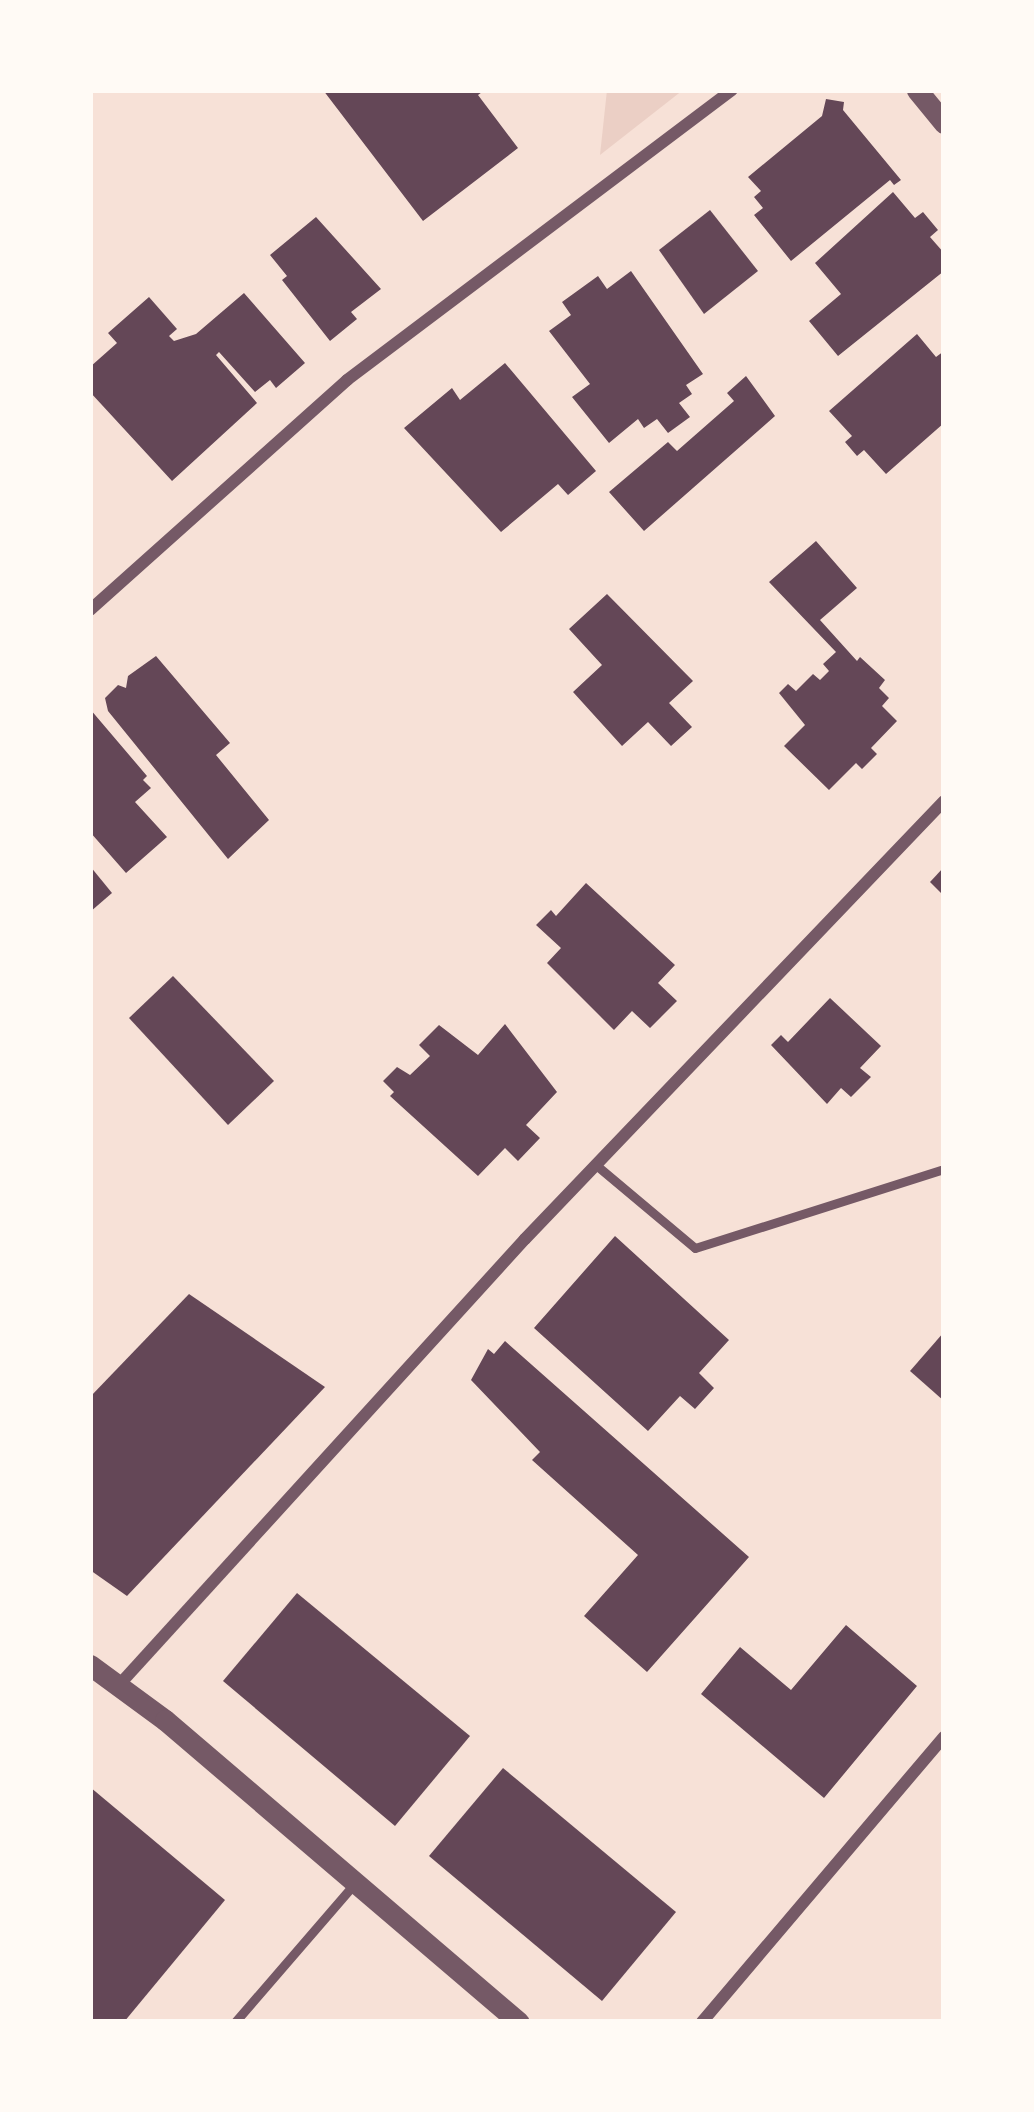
<!DOCTYPE html>
<html>
<head>
<meta charset="utf-8">
<style>
	body { margin:0 }
	#map { position:relative; width:1034px; height:2112px; overflow:hidden; background:#f7e1d7; font-family:"Noto Sans",sans-serif }
	div>[style] { position:absolute }
	.green>* { inset:0; background:#ebcfc5 }
	.building>* { inset:0; background:#644757 }
	.service>* { height:9px; margin:-4.5px; padding:0 4.5px; transform-origin:4.5px; border-radius:4.5px; background:#755966 }
	.minor>* { height:12px; margin:-6px; padding:0 6px; transform-origin:6px; border-radius:6px; background:#755966 }
	.tertiary>* { height:21px; margin:-10.5px; padding:0 10.5px; transform-origin:10.5px; border-radius:10.5px; background:#755966 }
	span { translate:-50% -50%; white-space:nowrap; text-align:center; line-height:1.15; -webkit-text-stroke:12px #fffaf5; paint-order:stroke }
	.frame { position:absolute; inset:0; border:93px solid #fffaf5; pointer-events:none }
</style>
</head>
<body>
<div id="map">
	<div class="green">
		<i style="clip-path:polygon(607px 90px,683px 90px,600px 155px)"></i>
	</div>
	<div class="building">
		<i style="clip-path:polygon(323px 90px,485px 90px,478px 95px,518px 148px,423px 221px)"></i>
		<i style="clip-path:polygon(826px 99px,844px 102px,843px 110px,901px 180px,894px 185px,890px 180px,791px 261px,754px 215px,763px 208px,754px 197px,761px 191px,748px 177px,822px 116px)"></i>
		<i style="clip-path:polygon(893px 192px,915px 218px,923px 212px,938px 230px,930px 237px,944px 253px,944px 271px,838px 356px,809px 321px,841px 294px,815px 263px)"></i>
		<i style="clip-path:polygon(710px 210px,758px 271px,704px 314px,659px 250px)"></i>
		<i style="clip-path:polygon(316px 217px,381px 289px,351px 312px,357px 319px,330px 341px,282px 280px,287px 276px,270px 255px)"></i>
		<i style="clip-path:polygon(631px 271px,703px 374px,686px 385px,692px 394px,679px 403px,690px 417px,668px 433px,657px 419px,644px 428px,638px 419px,609px 443px,572px 397px,590px 384px,549px 331px,571px 315px,562px 302px,598px 276px,607px 289px)"></i>
		<i style="clip-path:polygon(244px 293px,305px 363px,276px 388px,270px 380px,255px 392px,219px 352px,216px 355px,257px 403px,172px 481px,90px 392px,90px 367px,117px 343px,108px 333px,149px 297px,177px 329px,169px 336px,174px 341px,196px 334px)"></i>
		<i style="clip-path:polygon(917px 334px,936px 357px,944px 351px,944px 423px,886px 474px,864px 450px,857px 456px,845px 442px,852px 436px,829px 411px)"></i>
		<i style="clip-path:polygon(505px 363px,596px 471px,568px 495px,558px 484px,501px 532px,404px 428px,452px 388px,460px 400px)"></i>
		<i style="clip-path:polygon(746px 376px,775px 416px,644px 531px,609px 492px,668px 442px,677px 451px,734px 401px,727px 393px)"></i>
		<i style="clip-path:polygon(816px 541px,857px 588px,820px 620px,857px 661px,860px 657px,885px 680px,879px 688px,889px 698px,882px 706px,897px 721px,871px 748px,877px 754px,862px 769px,856px 763px,829px 790px,784px 746px,805px 725px,779px 693px,788px 684px,796px 691px,813px 674px,820px 680px,829px 671px,823px 664px,836px 652px,769px 582px)"></i>
		<i style="clip-path:polygon(607px 594px,693px 681px,669px 703px,692px 727px,671px 746px,648px 722px,622px 746px,573px 692px,602px 665px,569px 629px)"></i>
		<i style="clip-path:polygon(156px 656px,230px 743px,216px 755px,269px 820px,228px 859px,108px 711px,105px 698px,118px 685px,126px 688px,128px 676px)"></i>
		<i style="clip-path:polygon(90px 709px,147px 776px,143px 780px,151px 788px,135px 802px,167px 837px,126px 873px,90px 832px)"></i>
		<i style="clip-path:polygon(90px 866px,112px 893px,90px 912px)"></i>
		<i style="clip-path:polygon(944px 867px,944px 896px,930px 882px)"></i>
		<i style="clip-path:polygon(586px 883px,675px 965px,658px 983px,677px 1001px,650px 1028px,632px 1011px,614px 1030px,547px 963px,561px 948px,536px 925px,551px 910px,556px 916px)"></i>
		<i style="clip-path:polygon(173px 976px,274px 1081px,228px 1125px,129px 1018px)"></i>
		<i style="clip-path:polygon(830px 998px,881px 1046px,860px 1068px,871px 1077px,851px 1097px,841px 1088px,827px 1104px,771px 1045px,781px 1035px,788px 1042px)"></i>
		<i style="clip-path:polygon(505px 1024px,557px 1092px,526px 1125px,540px 1138px,518px 1161px,505px 1148px,478px 1176px,390px 1096px,394px 1092px,383px 1081px,397px 1067px,410px 1075px,430px 1056px,419px 1045px,439px 1025px,478px 1055px)"></i>
		<i style="clip-path:polygon(615px 1236px,729px 1340px,699px 1373px,714px 1388px,695px 1409px,680px 1396px,648px 1431px,534px 1328px)"></i>
		<i style="clip-path:polygon(189px 1294px,325px 1387px,127px 1596px,90px 1570px,90px 1397px)"></i>
		<i style="clip-path:polygon(944px 1332px,944px 1401px,910px 1371px)"></i>
		<i style="clip-path:polygon(505px 1341px,749px 1557px,647px 1672px,584px 1616px,638px 1555px,532px 1460px,540px 1452px,471px 1380px,488px 1349px,494px 1354px)"></i>
		<i style="clip-path:polygon(297px 1593px,470px 1736px,395px 1826px,223px 1681px)"></i>
		<i style="clip-path:polygon(846px 1625px,917px 1686px,824px 1798px,701px 1694px,740px 1647px,791px 1690px)"></i>
		<i style="clip-path:polygon(503px 1768px,676px 1912px,602px 2001px,429px 1856px)"></i>
		<i style="clip-path:polygon(90px 1787px,225px 1900px,124px 2022px,90px 2022px)"></i>
	</div>
	<div class="service">
		<i style="left:596px;top:1165px;width:129px;rotate:40deg"></i>
		<i style="left:695px;top:1248px;width:261px;rotate:-17.6deg"></i>
		<i style="left:235px;top:2022px;width:184px;rotate:-49.2deg"></i>
	</div>
	<div class="minor">
		<i style="left:90px;top:610px;width:345px;rotate:-41.8deg"></i>
		<i style="left:347px;top:380px;width:482px;rotate:-37deg"></i>
		<i style="left:119px;top:1685px;width:603px;rotate:-47.69deg"></i>
		<i style="left:525px;top:1239px;width:606px;rotate:-46.27deg"></i>
		<i style="left:702px;top:2022px;width:374px;rotate:-49.7deg"></i>
	</div>
	<div class="tertiary">
		<i style="left:917px;top:90px;width:43px;rotate:50.7deg"></i>
		<i style="left:90px;top:1665px;width:93px;rotate:36.3deg"></i>
		<i style="left:165px;top:1720px;width:465px;rotate:40.5deg"></i>
	</div>
	<div class="frame"></div>
</div>
</body>
</html>
